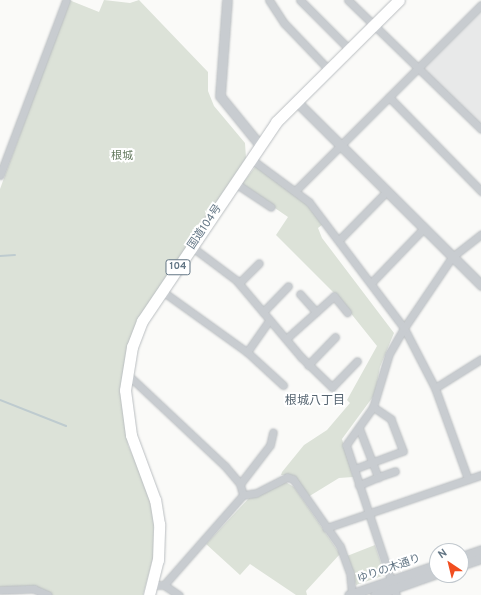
<!DOCTYPE html>
<html>
<head>
<meta charset="utf-8">
<style>
	body { margin:0 }
	#map { position:relative; width:481px; height:595px; overflow:hidden; background:#fafaf8; font-family:Overpass,"Noto Sans JP",sans-serif }
	div>[style] { position:absolute }
	.built>* { inset:0; background:#e8e9e9 }
	.green>* { inset:0; background:#dce2d8 }
	.stream>* { height:2px; margin:-1px; padding:0 1px; transform-origin:1px; border-radius:1px; background:#becbcf }
	.roads { filter:drop-shadow(0 0 1px #babec1) drop-shadow(0 0 1px #babec1) }
	.minor>* { height:7px; margin:-3.5px; padding:0 3.5px; transform-origin:3.5px; border-radius:3.5px; background:#c8ccd0 }
	.tertiary>* { height:9px; margin:-4.5px; padding:0 4.5px; transform-origin:4.5px; border-radius:4.5px; background:#c8ccd0 }
	.trunk>* { height:11px; margin:-5.5px; padding:0 5.5px; transform-origin:5.5px; border-radius:5.5px; background:#fff }
	span { translate:-50% -50%; white-space:nowrap; text-align:center; line-height:1.15; -webkit-text-stroke:4px #fff; paint-order:stroke }
	.shield-label span { padding:1px 3px; background:#fff; border:1px solid; border-radius:3px; -webkit-text-stroke-width:0 }
	.shield-label { font-size:10px; color:#637685; font-weight:700 }
	.park-label { font-size:11px; color:#677c62 }
	.street-label { font-size:11px; color:#637685 }
	.neighbourhood-label { font-size:12px; color:#556470 }
	.north { position:absolute; left:429px; top:543px; width:40px; height:40px; box-sizing:border-box; background:#fff; border:1px solid #c1c8ce; border-radius:50%; rotate:325deg; font-size:11px; font-weight:700; line-height:16px; text-align:center; color:#637685 }
	.north::after { content:''; display:block; margin:auto; width:14px; height:18px; background:#f14e20; clip-path:polygon(50% 0,100% 100%,50% 72%,0 100%) }
</style>
</head>
<body>
<div id="map">
	<div class="built">
		<i style="clip-path:polygon(481px 5px,481px 129px,418px 68px)"></i>
	</div>
	<div class="green">
		<i style="clip-path:polygon(69px 0,99px 12px,104px 0,130px 3px,139px 0,208px 72px,208px 91px,214px 106px,245px 143px,246px 158px,141px 314px,121px 396px,128px 445px,146px 485px,154px 519px,153px 558px,143px 595px,50px 595px,44px 591px,0 588px,0 189px)"></i>
		<i style="clip-path:polygon(256px 166px,306px 204px,323px 224px,318px 228px,322px 238px,394px 333px,380px 367px,375px 394px,342px 439px,353px 477px,339px 478px,308px 497px,288px 475px,281px 475px,282px 472px,304px 445px,327px 430px,350px 403px,347px 400px,377px 346px,337px 296px,276px 235px,288px 217px,241px 185px)"></i>
		<i style="clip-path:polygon(284px 481px,294px 487px,340px 554px,306px 591px,307px 595px,296px 595px,250px 564px,240px 575px,206px 544px,250px 497px)"></i>
		<i style="clip-path:polygon(375px 545px,385px 575px,356px 585px,347px 556px)"></i>
	</div>
	<div class="stream">
		<i style="left:0;top:256px;width:15px;rotate:-4deg"></i>
		<i style="left:0;top:400px;width:71px;rotate:21.5deg"></i>
	</div>
	<div class="roads">
		<div class="minor">
			<i style="left:269px;top:0;width:27px;rotate:57deg"></i>
			<i style="left:284px;top:23px;width:65px;rotate:46.2deg"></i>
			<i style="left:300px;top:0;width:69px;rotate:45deg"></i>
			<i style="left:348px;top:0;width:185px;rotate:44.1deg"></i>
			<i style="left:389px;top:97px;width:132px;rotate:45.6deg"></i>
			<i style="left:251px;top:159px;width:72px;rotate:36.6deg"></i>
			<i style="left:309px;top:202px;width:158px;rotate:53deg"></i>
			<i style="left:404px;top:328px;width:68px;rotate:62.7deg"></i>
			<i style="left:435px;top:388px;width:97px;rotate:70.1deg"></i>
			<i style="left:0;top:175px;width:187px;rotate:-69.3deg"></i>
			<i style="left:235px;top:183px;width:43px;rotate:33.7deg"></i>
			<i style="left:295px;top:191px;width:263px;rotate:-45deg"></i>
			<i style="left:339px;top:240px;width:69px;rotate:-45.6deg"></i>
			<i style="left:192px;top:247px;width:55px;rotate:36.9deg"></i>
			<i style="left:236px;top:280px;width:101px;rotate:49.8deg"></i>
			<i style="left:301px;top:357px;width:43px;rotate:44.1deg"></i>
			<i style="left:332px;top:387px;width:36px;rotate:-46deg"></i>
			<i style="left:239px;top:283px;width:28px;rotate:-45deg"></i>
			<i style="left:371px;top:283px;width:76px;rotate:-46.1deg"></i>
			<i style="left:162px;top:291px;width:105px;rotate:35.7deg"></i>
			<i style="left:247px;top:352px;width:49px;rotate:42.5deg"></i>
			<i style="left:300px;top:294px;width:24px;rotate:48deg"></i>
			<i style="left:263px;top:312px;width:36px;rotate:-46deg"></i>
			<i style="left:287px;top:338px;width:63px;rotate:-41.8deg"></i>
			<i style="left:334px;top:296px;width:21px;rotate:51deg"></i>
			<i style="left:247px;top:352px;width:39px;rotate:-55deg"></i>
			<i style="left:308px;top:365px;width:39px;rotate:-46deg"></i>
			<i style="left:127px;top:374px;width:134px;rotate:43.2deg"></i>
			<i style="left:225px;top:466px;width:23px;rotate:50deg"></i>
			<i style="left:240px;top:484px;width:11px;rotate:75deg"></i>
			<i style="left:243px;top:495px;width:120px;rotate:131.3deg"></i>
			<i style="left:435px;top:388px;width:54px;rotate:-32.2deg"></i>
			<i style="left:359px;top:428px;width:53px;rotate:68.8deg"></i>
			<i style="left:378px;top:477px;width:21px;rotate:157deg"></i>
			<i style="left:354px;top:469px;width:52px;rotate:-20.2deg"></i>
			<i style="left:403px;top:451px;width:34px;rotate:-111deg"></i>
			<i style="left:391px;top:419px;width:22px;rotate:-146deg"></i>
			<i style="left:378px;top:477px;width:18px;rotate:-19deg"></i>
			<i style="left:240px;top:484px;width:49px;rotate:-52.4deg"></i>
			<i style="left:270px;top:445px;width:13px;rotate:-77deg"></i>
			<i style="left:243px;top:495px;width:13px;rotate:-9deg"></i>
			<i style="left:256px;top:493px;width:35px;rotate:-27deg"></i>
			<i style="left:287px;top:477px;width:6px;rotate:18deg"></i>
			<i style="left:293px;top:479px;width:82px;rotate:55deg"></i>
			<i style="left:340px;top:546px;width:29px;rotate:70deg"></i>
			<i style="left:350px;top:573px;width:21px;rotate:85deg"></i>
			<i style="left:326px;top:528px;width:164px;rotate:-18.9deg"></i>
			<i style="left:153px;top:585px;width:11px"></i>
			<i style="left:164px;top:585px;width:18px;rotate:34deg"></i>
			<i style="left:0;top:590px;width:34px;rotate:-2deg"></i>
			<i style="left:34px;top:589px;width:15px;rotate:23deg"></i>
			<i style="left:396px;top:595px;width:158px;rotate:-108.4deg"></i>
			<i style="left:346px;top:445px;width:47px;rotate:-54.6deg"></i>
			<i style="left:373px;top:407px;width:55px;rotate:-73.2deg"></i>
			<i style="left:389px;top:354px;width:30px;rotate:-60deg"></i>
			<i style="left:404px;top:328px;width:86px;rotate:-55.9deg"></i>
			<i style="left:452px;top:257px;width:37px;rotate:-38deg"></i>
		</div>
		<div class="tertiary">
			<i style="left:227px;top:0;width:96px;rotate:94.2deg"></i>
			<i style="left:220px;top:96px;width:62px;rotate:50.9deg"></i>
			<i style="left:297px;top:102px;width:260px;rotate:44.8deg"></i>
			<i style="left:461px;top:557px;width:21px;rotate:-19deg"></i>
			<i style="left:461px;top:565px;width:21px;rotate:-19deg"></i>
			<i style="left:349px;top:595px;width:93px;rotate:-18.8deg"></i>
			<i style="left:375px;top:595px;width:66px;rotate:-19.5deg"></i>
		</div>
		<div class="trunk">
			<i style="left:149px;top:595px;width:36px;rotate:-76deg"></i>
			<i style="left:158px;top:560px;width:36px;rotate:-88deg"></i>
			<i style="left:159px;top:524px;width:24px;rotate:-99deg"></i>
			<i style="left:155px;top:500px;width:69px;rotate:-110.3deg"></i>
			<i style="left:131px;top:435px;width:45px;rotate:-97.6deg"></i>
			<i style="left:125px;top:390px;width:44px;rotate:-80.8deg"></i>
			<i style="left:132px;top:347px;width:28px;rotate:-69deg"></i>
			<i style="left:142px;top:321px;width:240px;rotate:-56deg"></i>
			<i style="left:276px;top:122px;width:173px;rotate:-44.8deg"></i>
		</div>
	</div>
	<div class="shield-label">
		<span style="left:178px;top:267px">104</span>
	</div>
	<div class="park-label">
		<span style="left:122px;top:156px">根城</span>
	</div>
	<div class="street-label">
		<span style="left:205px;top:227px;rotate:-56deg">国道104号</span>
		<span style="left:389px;top:569px;rotate:-19deg">ゆりの木通り</span>
	</div>
	<div class="neighbourhood-label">
		<span style="left:315px;top:402px">根城八丁目</span>
	</div>
	<div class="north">N</div>
</div>
</body>
</html>
